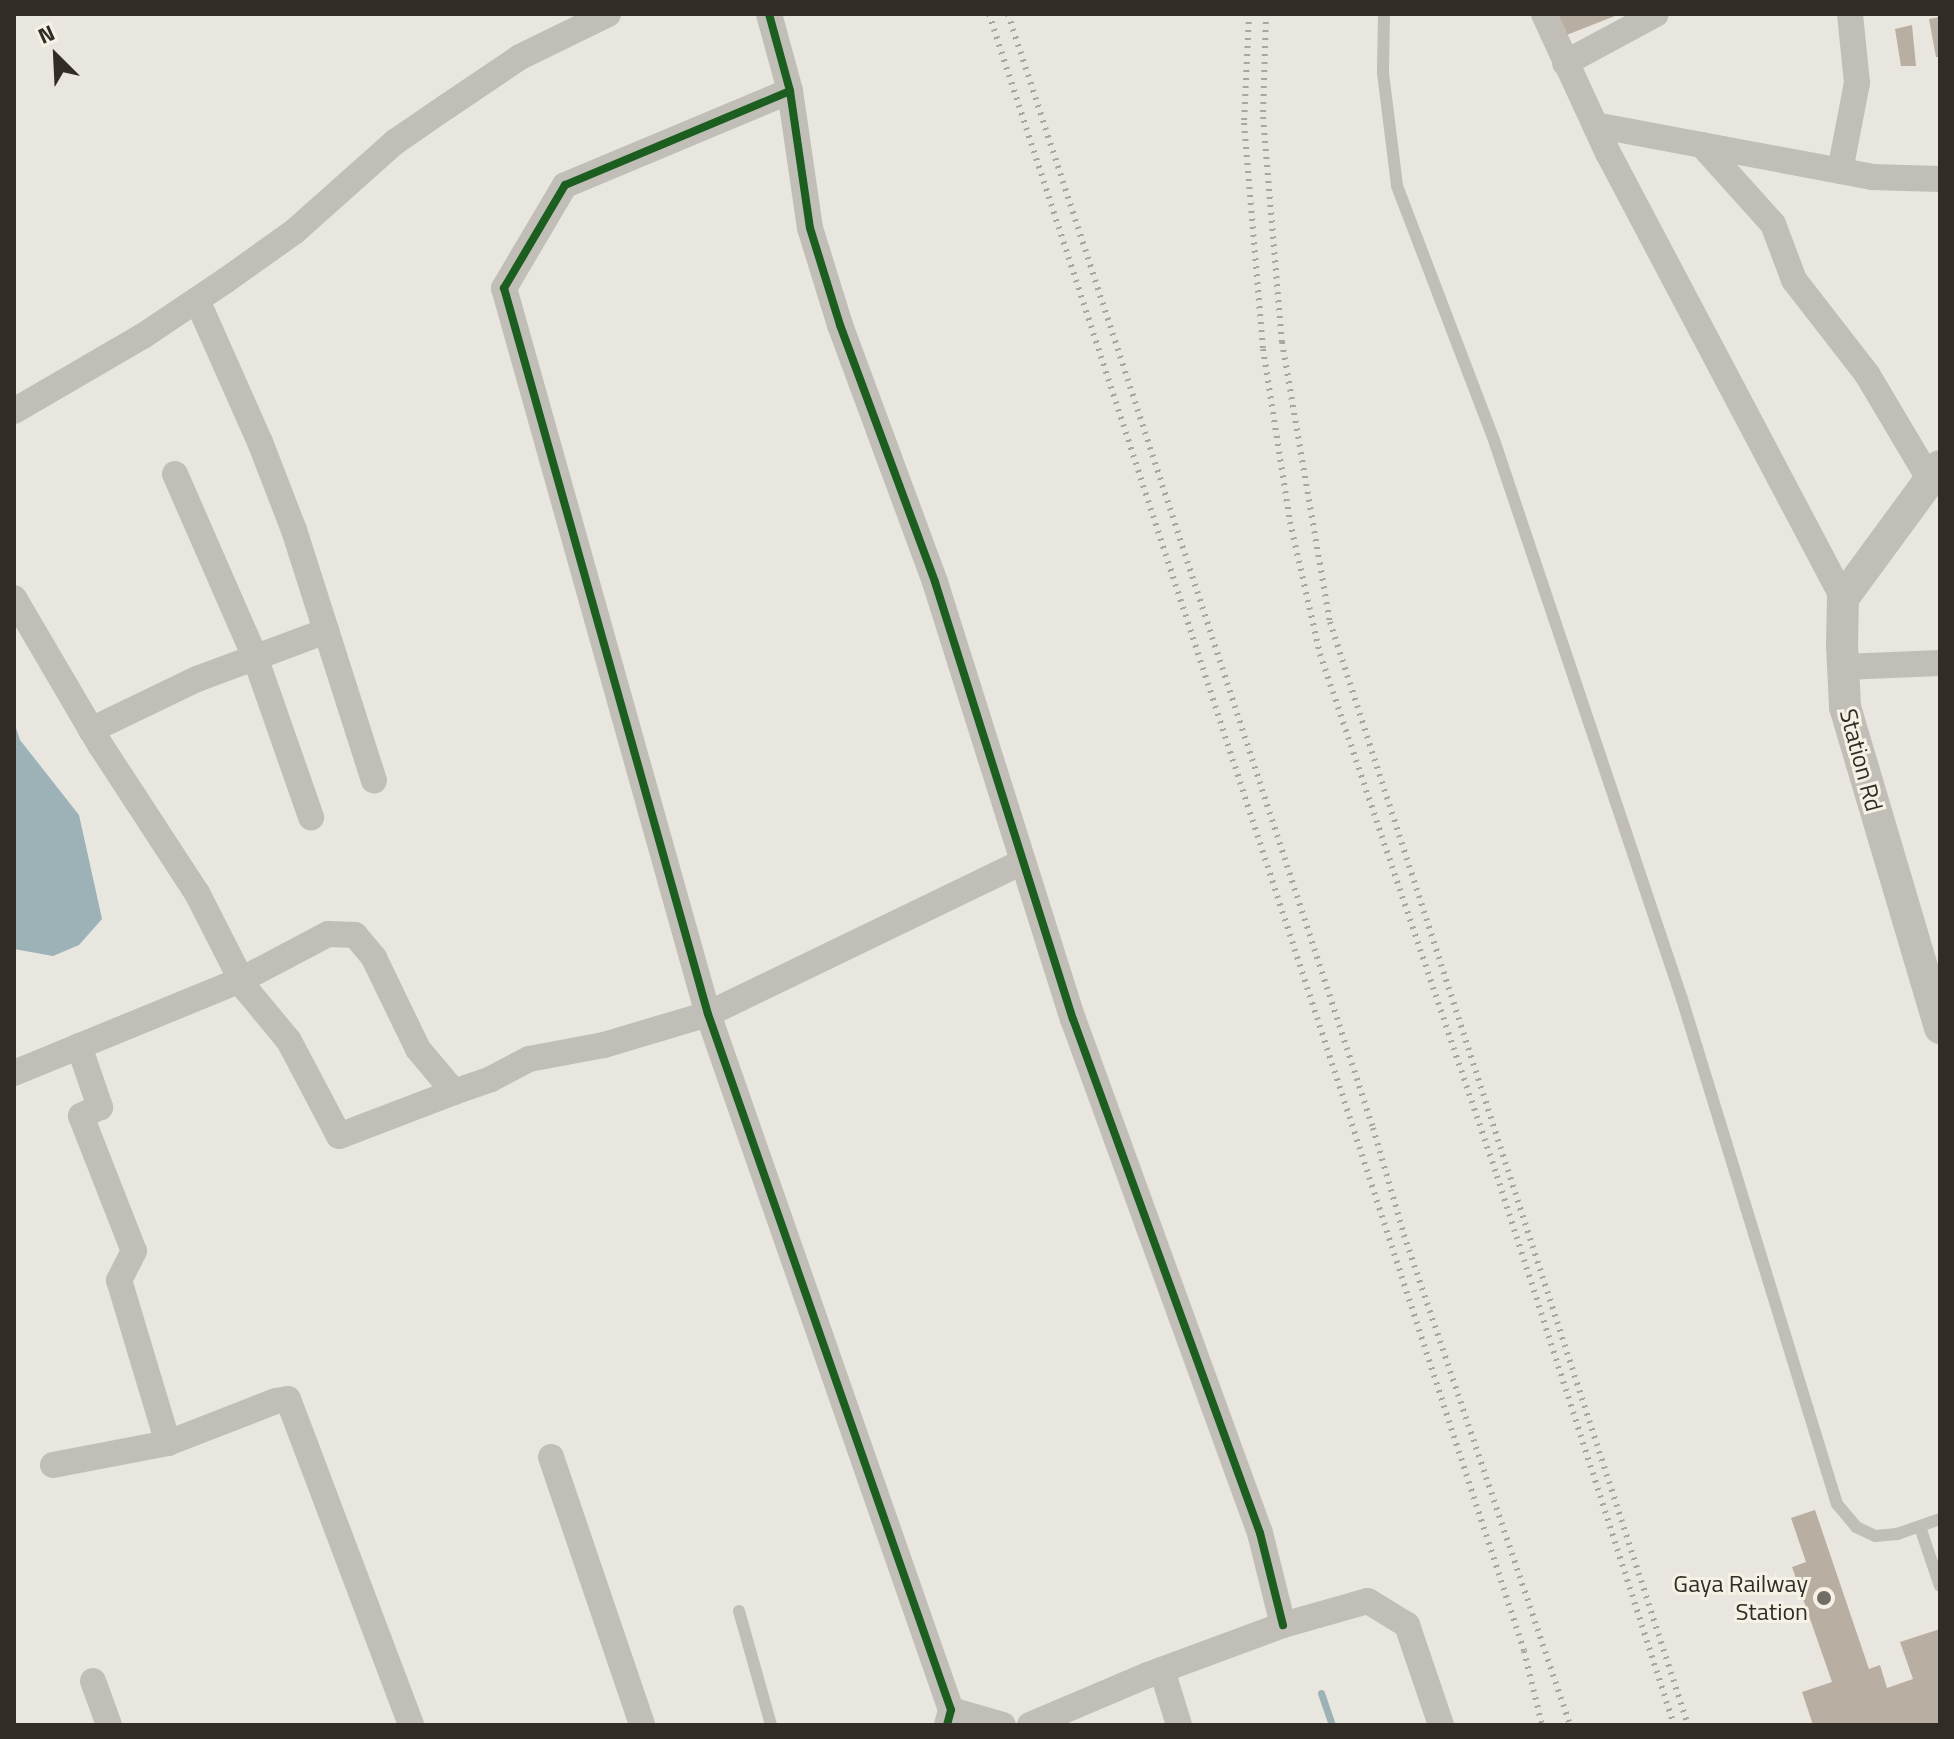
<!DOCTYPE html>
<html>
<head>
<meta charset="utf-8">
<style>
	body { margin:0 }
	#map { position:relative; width:1954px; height:1739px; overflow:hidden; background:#e8e6de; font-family:"Titillium Web",sans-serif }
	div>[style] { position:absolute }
	.water>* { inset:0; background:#9cb2b7 }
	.stream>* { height:7px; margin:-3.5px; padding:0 3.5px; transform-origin:3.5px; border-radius:3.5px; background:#9cb2b7 }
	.building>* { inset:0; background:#b9aea2 }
	.service>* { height:12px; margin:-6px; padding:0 6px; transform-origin:6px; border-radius:6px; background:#c1beb7 }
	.minor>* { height:26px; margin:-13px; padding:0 13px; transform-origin:13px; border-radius:13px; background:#c1beb7 }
	.tertiary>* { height:32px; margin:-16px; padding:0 16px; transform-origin:16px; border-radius:16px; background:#c1beb7 }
	.rail>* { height:6px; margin-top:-3px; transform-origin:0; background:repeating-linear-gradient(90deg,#a9a6a1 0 2px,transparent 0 8px) }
	.cycleway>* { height:8px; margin:-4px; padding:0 4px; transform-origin:4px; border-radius:4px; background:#1b5e20 }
	.dots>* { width:22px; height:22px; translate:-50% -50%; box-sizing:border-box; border:4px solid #f6f1e5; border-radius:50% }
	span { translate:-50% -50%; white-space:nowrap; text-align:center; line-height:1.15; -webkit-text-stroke:6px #f6f1e5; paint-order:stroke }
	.street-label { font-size:24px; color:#312c26 }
	.poi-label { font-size:24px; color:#312c26 }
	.right { translate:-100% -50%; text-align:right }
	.frame { position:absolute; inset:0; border:16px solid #312c26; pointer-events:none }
	.north { position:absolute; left:16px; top:16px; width:80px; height:80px; -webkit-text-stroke:6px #f6f1e5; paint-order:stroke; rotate:336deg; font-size:22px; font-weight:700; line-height:32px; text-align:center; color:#312c26 }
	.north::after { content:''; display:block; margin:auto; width:28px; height:36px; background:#312c26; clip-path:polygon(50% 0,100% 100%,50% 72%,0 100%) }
</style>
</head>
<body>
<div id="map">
	<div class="water">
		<i style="clip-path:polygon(14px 722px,20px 740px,79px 815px,102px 919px,79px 945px,53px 956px,14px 949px)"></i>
	</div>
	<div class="stream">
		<i style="left:1321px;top:1693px;width:34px;rotate:71deg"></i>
	</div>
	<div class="building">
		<i style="clip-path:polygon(1555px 14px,1620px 14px,1564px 36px)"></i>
		<i style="clip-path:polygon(1940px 17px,1940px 57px,1936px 57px,1929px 19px)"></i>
		<i style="clip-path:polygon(1912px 25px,1916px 66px,1901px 66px,1895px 29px)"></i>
		<i style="clip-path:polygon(1815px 1510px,1869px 1669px,1880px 1665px,1887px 1688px,1913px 1679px,1900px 1642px,1940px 1629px,1940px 1725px,1813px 1725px,1802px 1692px,1832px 1682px,1792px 1567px,1806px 1562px,1791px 1518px)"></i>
	</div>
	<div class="service">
		<i style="left:1384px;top:14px;width:59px;rotate:91deg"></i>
		<i style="left:1383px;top:73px;width:114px;rotate:82.9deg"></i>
		<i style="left:1397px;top:186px;width:275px;rotate:69.1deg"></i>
		<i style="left:1495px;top:443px;width:587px;rotate:71.41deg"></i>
		<i style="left:1682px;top:999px;width:528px;rotate:72.94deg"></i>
		<i style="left:1837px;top:1504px;width:30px;rotate:50deg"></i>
		<i style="left:1856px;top:1527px;width:21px;rotate:25deg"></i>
		<i style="left:1875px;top:1536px;width:22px;rotate:-5deg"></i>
		<i style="left:1897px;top:1534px;width:46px;rotate:-19.2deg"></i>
		<i style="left:1920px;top:1527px;width:62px;rotate:71.3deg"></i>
		<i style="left:739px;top:1611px;width:118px;rotate:74.3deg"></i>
	</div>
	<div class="minor">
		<i style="left:769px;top:14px;width:80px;rotate:74.7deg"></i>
		<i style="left:790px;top:91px;width:138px;rotate:81.7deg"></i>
		<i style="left:810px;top:228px;width:102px;rotate:72.8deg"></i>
		<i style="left:840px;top:325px;width:274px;rotate:69.7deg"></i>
		<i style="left:935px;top:582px;width:458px;rotate:72.5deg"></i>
		<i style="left:1073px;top:1019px;width:547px;rotate:70.01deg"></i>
		<i style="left:1260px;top:1533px;width:95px;rotate:76deg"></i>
		<i style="left:1544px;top:14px;width:153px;rotate:65.3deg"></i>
		<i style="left:1608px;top:153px;width:503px;rotate:62.16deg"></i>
		<i style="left:1565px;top:63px;width:103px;rotate:-28.3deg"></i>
		<i style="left:790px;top:91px;width:244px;rotate:157.3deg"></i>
		<i style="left:565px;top:185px;width:120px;rotate:120.6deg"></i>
		<i style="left:504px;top:288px;width:754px;rotate:74.31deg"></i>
		<i style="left:708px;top:1014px;width:737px;rotate:70.75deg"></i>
		<i style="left:951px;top:1710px;width:16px;rotate:105deg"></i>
		<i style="left:1595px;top:125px;width:282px;rotate:10.6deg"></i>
		<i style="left:1872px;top:177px;width:68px;rotate:1.7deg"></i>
		<i style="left:1702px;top:145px;width:106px;rotate:48.1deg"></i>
		<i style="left:1773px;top:224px;width:60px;rotate:69.4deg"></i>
		<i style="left:1794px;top:280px;width:119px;rotate:52.2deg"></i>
		<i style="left:1867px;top:374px;width:123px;rotate:59.3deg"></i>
		<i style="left:1840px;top:171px;width:90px;rotate:-79.1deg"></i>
		<i style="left:1857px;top:83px;width:69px;rotate:-95.8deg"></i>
		<i style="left:197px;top:300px;width:155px;rotate:66.1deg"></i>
		<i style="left:260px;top:442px;width:94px;rotate:68.9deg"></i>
		<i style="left:294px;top:530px;width:263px;rotate:72.3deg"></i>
		<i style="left:14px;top:411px;width:149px;rotate:-30.2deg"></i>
		<i style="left:143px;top:336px;width:99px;rotate:-33.9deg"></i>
		<i style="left:225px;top:281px;width:86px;rotate:-35.5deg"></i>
		<i style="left:295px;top:231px;width:134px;rotate:-41.7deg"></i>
		<i style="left:395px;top:142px;width:62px;rotate:-34.5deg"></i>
		<i style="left:446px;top:107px;width:89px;rotate:-34deg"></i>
		<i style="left:520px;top:57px;width:98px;rotate:-26deg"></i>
		<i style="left:175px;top:474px;width:200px;rotate:66.4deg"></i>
		<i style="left:255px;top:657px;width:170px;rotate:70.7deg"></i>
		<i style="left:14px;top:598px;width:172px;rotate:59.6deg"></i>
		<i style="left:101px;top:746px;width:176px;rotate:56.9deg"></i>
		<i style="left:197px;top:893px;width:108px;rotate:63deg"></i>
		<i style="left:246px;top:989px;width:67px;rotate:50.4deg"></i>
		<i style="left:289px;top:1041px;width:107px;rotate:62.2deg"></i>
		<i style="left:339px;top:1136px;width:123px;rotate:-20.9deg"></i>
		<i style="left:1843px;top:667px;width:97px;rotate:-2.4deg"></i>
		<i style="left:91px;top:730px;width:118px;rotate:-25.7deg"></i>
		<i style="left:197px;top:679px;width:138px;rotate:-20.4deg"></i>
		<i style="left:79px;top:1046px;width:65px;rotate:71deg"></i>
		<i style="left:100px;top:1107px;width:21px;rotate:155deg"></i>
		<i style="left:81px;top:1116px;width:145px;rotate:68.6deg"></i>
		<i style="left:134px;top:1251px;width:33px;rotate:117deg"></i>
		<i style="left:119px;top:1280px;width:170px;rotate:73.3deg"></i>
		<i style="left:14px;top:1073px;width:245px;rotate:-22.3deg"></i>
		<i style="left:241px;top:980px;width:98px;rotate:-27.9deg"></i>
		<i style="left:328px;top:934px;width:27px;rotate:2deg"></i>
		<i style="left:355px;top:935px;width:30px;rotate:50deg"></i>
		<i style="left:374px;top:958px;width:101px;rotate:64.2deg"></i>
		<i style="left:418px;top:1049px;width:56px;rotate:50.1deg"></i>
		<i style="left:454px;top:1092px;width:39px;rotate:-19deg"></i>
		<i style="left:491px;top:1079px;width:43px;rotate:-27.8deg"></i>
		<i style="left:529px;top:1059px;width:76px;rotate:-10.6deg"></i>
		<i style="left:604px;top:1045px;width:109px;rotate:-16.6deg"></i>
		<i style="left:708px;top:1014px;width:350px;rotate:-25.8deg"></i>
		<i style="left:551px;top:1457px;width:283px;rotate:71.2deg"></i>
		<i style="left:53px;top:1465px;width:117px;rotate:-10.8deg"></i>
		<i style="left:168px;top:1443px;width:116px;rotate:-21.3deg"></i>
		<i style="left:276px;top:1401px;width:12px;rotate:-9deg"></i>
		<i style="left:288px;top:1399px;width:348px;rotate:69.3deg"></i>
		<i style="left:1162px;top:1670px;width:58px;rotate:72.8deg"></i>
		<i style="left:93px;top:1681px;width:47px;rotate:70deg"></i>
		<i style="left:951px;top:1710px;width:54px;rotate:16.1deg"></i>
		<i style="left:1030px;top:1725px;width:128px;rotate:-23deg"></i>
		<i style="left:1148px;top:1675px;width:144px;rotate:-20.3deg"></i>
		<i style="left:1283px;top:1625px;width:88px;rotate:-15.8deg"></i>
		<i style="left:1368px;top:1601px;width:46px;rotate:31.6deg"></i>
		<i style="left:1407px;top:1625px;width:106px;rotate:71.2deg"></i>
	</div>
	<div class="tertiary">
		<i style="left:1940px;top:466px;width:164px;rotate:126.3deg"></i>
		<i style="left:1843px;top:598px;width:47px;rotate:91.2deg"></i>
		<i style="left:1842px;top:645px;width:62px;rotate:87.2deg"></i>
		<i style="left:1845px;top:707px;width:335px;rotate:73.5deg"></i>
	</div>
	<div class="rail">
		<i style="left:989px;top:14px;width:1722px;rotate:71.9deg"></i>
		<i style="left:1524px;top:1651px;width:76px;rotate:76.3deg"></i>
		<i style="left:1008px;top:14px;width:1172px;rotate:71.86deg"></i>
		<i style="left:1373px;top:1128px;width:111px;rotate:73.8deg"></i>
		<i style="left:1404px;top:1235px;width:517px;rotate:71.28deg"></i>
		<i style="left:1249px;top:14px;width:109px;rotate:92.6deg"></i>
		<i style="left:1244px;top:123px;width:227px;rotate:85.2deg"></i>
		<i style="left:1263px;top:349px;width:175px;rotate:81.1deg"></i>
		<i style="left:1290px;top:522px;width:135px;rotate:77.2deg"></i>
		<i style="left:1320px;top:654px;width:551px;rotate:71.27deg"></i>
		<i style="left:1497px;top:1176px;width:577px;rotate:72.13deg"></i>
		<i style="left:1266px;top:14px;width:103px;rotate:91.7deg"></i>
		<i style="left:1263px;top:117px;width:226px;rotate:85.2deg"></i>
		<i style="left:1282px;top:342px;width:284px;rotate:80.3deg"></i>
		<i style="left:1330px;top:622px;width:1160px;rotate:72.02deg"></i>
	</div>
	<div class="cycleway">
		<i style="left:769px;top:14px;width:80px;rotate:74.7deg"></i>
		<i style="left:790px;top:91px;width:138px;rotate:81.7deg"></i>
		<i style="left:810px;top:228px;width:102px;rotate:72.8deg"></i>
		<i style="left:840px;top:325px;width:274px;rotate:69.7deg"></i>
		<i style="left:935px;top:582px;width:458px;rotate:72.5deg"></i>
		<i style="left:1073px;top:1019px;width:547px;rotate:70.01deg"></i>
		<i style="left:1260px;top:1533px;width:95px;rotate:76deg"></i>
		<i style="left:790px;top:91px;width:244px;rotate:157.3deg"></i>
		<i style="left:565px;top:185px;width:120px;rotate:120.6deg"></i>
		<i style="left:504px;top:288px;width:754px;rotate:74.31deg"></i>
		<i style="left:708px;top:1014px;width:737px;rotate:70.75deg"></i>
		<i style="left:951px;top:1710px;width:16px;rotate:105deg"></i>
	</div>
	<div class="dots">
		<i style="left:1824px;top:1598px;background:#716d66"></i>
	</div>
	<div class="street-label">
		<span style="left:1861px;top:760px;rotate:75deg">Station Rd</span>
	</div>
	<div class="poi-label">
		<span class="right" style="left:1808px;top:1598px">Gaya Railway<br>Station</span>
	</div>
	<div class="frame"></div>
	<div class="north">N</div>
</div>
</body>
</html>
